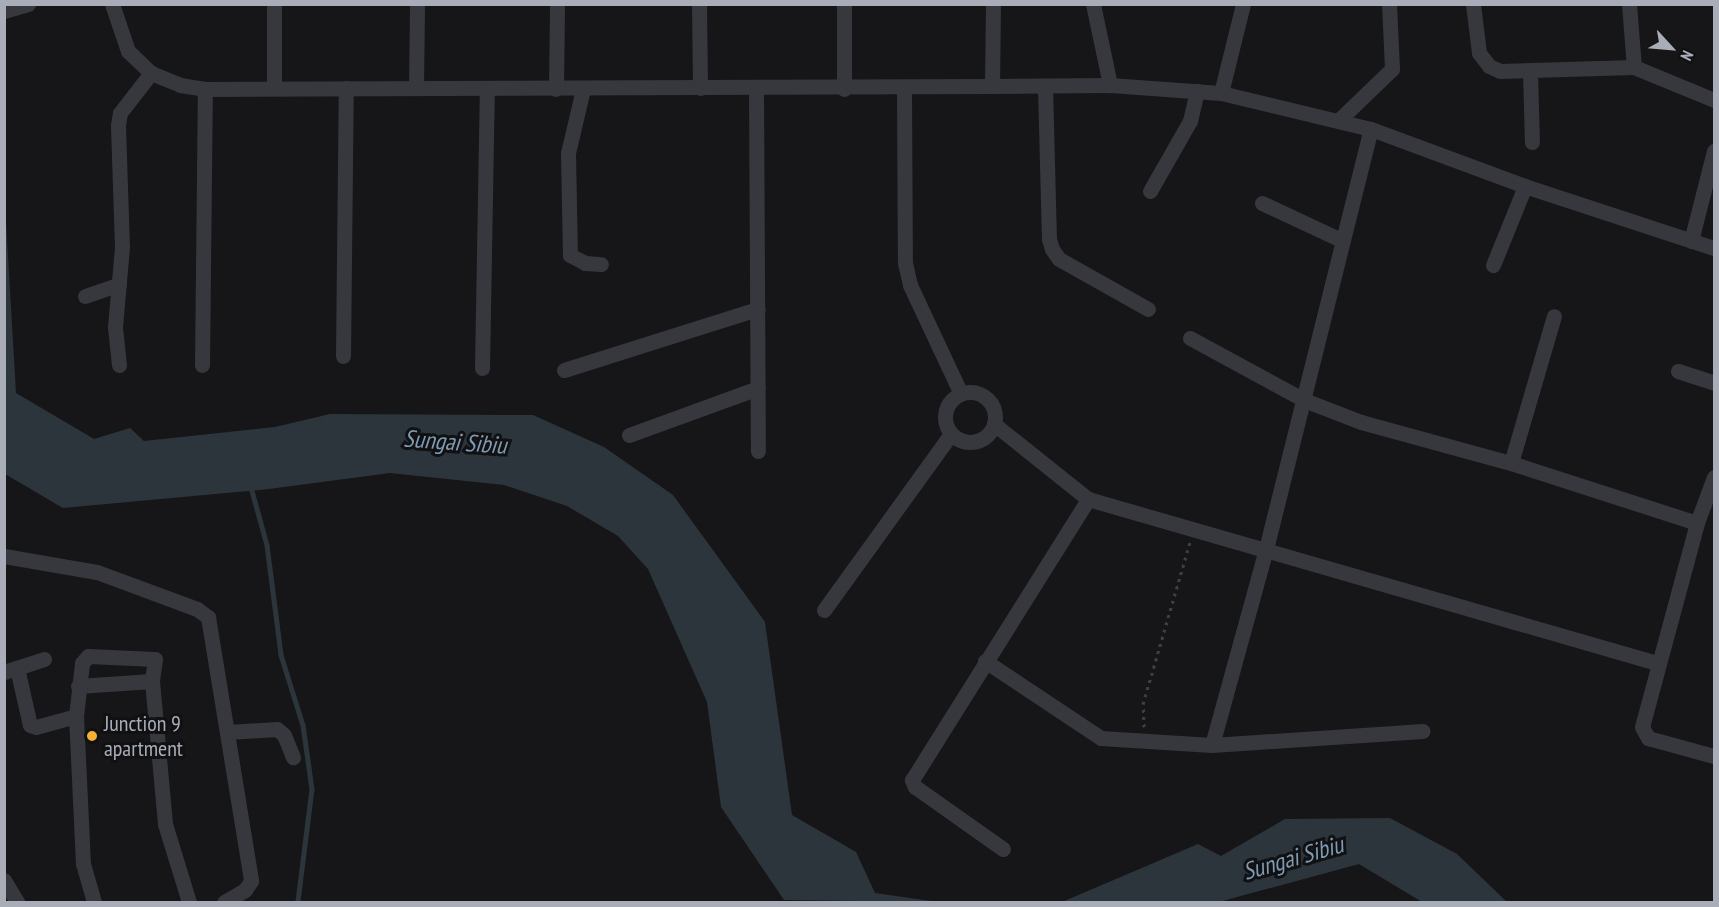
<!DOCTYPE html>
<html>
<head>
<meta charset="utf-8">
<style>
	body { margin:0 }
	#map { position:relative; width:1719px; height:907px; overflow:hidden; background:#161618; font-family:"PT Sans Narrow",sans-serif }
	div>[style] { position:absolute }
	.water>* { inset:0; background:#2c353c }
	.stream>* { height:4.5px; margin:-2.25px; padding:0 2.25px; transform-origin:2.25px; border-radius:2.25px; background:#2c353c }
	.path>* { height:3px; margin-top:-1.5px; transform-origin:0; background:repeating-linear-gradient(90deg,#3d3f44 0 3px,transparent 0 7.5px) }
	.minor>* { height:15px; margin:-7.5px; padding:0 7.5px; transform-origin:7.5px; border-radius:7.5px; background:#37383d }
	.minor>.ring { margin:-7.5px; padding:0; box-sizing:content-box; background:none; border:15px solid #37383d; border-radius:50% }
	.dots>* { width:16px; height:16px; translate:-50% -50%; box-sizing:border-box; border:3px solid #111113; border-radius:50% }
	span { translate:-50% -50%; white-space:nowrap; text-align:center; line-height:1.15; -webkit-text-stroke:6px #111113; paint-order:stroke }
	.poi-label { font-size:22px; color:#a8adb8 }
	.left { translate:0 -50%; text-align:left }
	.water-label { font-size:24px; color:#7f9bb3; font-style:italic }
	.frame { position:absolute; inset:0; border:6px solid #a8adb8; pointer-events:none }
	.north { position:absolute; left:1641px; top:18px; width:60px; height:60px; -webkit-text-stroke:4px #111113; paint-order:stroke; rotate:116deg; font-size:16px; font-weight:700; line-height:24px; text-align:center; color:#a8adb8 }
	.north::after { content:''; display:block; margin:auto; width:21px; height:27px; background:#a8adb8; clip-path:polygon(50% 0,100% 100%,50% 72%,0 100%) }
</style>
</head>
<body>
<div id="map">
	<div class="water">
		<i style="clip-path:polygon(5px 205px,16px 393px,94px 439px,130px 428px,144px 441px,275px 427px,330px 414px,533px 415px,604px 447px,673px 495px,765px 622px,792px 815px,856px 852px,875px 893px,938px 902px,784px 900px,721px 807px,707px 702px,648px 569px,618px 536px,567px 506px,504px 485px,390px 473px,269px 489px,63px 508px,5px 474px)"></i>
		<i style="clip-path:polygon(1390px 818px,1457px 854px,1507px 902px,1422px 902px,1359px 864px,1219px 902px,1062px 902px,1198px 844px,1221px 856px,1285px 819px)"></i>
	</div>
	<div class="stream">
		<i style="left:251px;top:487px;width:60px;rotate:74.6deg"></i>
		<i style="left:267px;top:545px;width:111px;rotate:82.7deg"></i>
		<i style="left:281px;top:655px;width:73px;rotate:72.6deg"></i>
		<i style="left:303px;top:725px;width:65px;rotate:82deg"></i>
		<i style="left:312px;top:789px;width:114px;rotate:97.1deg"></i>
	</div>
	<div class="path">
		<i style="left:1144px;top:727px;width:23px;rotate:-92deg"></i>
		<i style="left:1143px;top:704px;width:169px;rotate:-73.8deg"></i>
	</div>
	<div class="minor">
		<i style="left:112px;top:4px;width:50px;rotate:71.2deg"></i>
		<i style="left:128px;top:51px;width:32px;rotate:44deg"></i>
		<i style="left:151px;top:73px;width:31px;rotate:22deg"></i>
		<i style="left:180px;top:85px;width:25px;rotate:9deg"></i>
		<i style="left:205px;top:89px;width:787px;rotate:-0.22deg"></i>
		<i style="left:274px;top:4px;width:83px;rotate:90deg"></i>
		<i style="left:699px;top:4px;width:84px;rotate:89.3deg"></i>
		<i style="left:844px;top:4px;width:85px;rotate:90deg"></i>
		<i style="left:993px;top:4px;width:82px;rotate:90.7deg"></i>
		<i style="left:992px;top:86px;width:118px;rotate:-0.5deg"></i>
		<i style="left:1110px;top:85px;width:111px;rotate:4.1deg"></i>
		<i style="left:1221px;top:93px;width:154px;rotate:13.5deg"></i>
		<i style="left:1371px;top:129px;width:164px;rotate:20.3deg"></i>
		<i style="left:1525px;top:186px;width:199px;rotate:18.2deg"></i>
		<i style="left:1093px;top:4px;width:83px;rotate:78.1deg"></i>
		<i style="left:1473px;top:4px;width:49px;rotate:83deg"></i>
		<i style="left:1479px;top:53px;width:16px;rotate:52deg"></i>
		<i style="left:1489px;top:66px;width:12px;rotate:24deg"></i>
		<i style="left:1500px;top:71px;width:134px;rotate:-1.7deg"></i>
		<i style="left:1634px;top:67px;width:87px;rotate:22.4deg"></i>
		<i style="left:1629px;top:4px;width:63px;rotate:85.5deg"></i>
		<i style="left:4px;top:11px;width:25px;rotate:-16deg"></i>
		<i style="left:1530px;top:72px;width:70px;rotate:88.4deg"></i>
		<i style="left:1045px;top:87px;width:152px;rotate:88.5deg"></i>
		<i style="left:1049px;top:239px;width:10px;rotate:73deg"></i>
		<i style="left:1052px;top:249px;width:12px;rotate:55deg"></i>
		<i style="left:1059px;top:259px;width:102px;rotate:29.3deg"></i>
		<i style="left:416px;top:88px;width:84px;rotate:-89.3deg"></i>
		<i style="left:756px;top:88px;width:363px;rotate:89.7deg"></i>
		<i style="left:904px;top:88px;width:175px;rotate:89.7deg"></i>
		<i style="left:905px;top:263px;width:23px;rotate:77deg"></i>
		<i style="left:910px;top:285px;width:120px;rotate:64.9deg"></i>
		<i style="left:556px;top:89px;width:85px;rotate:-89.3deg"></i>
		<i style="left:583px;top:89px;width:66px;rotate:103.2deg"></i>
		<i style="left:568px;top:153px;width:102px;rotate:88.9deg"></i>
		<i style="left:570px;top:255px;width:17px;rotate:28deg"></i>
		<i style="left:585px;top:263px;width:16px;rotate:4deg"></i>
		<i style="left:1221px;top:93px;width:92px;rotate:-76.1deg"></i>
		<i style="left:1339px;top:120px;width:74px;rotate:-43.9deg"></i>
		<i style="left:1392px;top:69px;width:65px;rotate:-92.6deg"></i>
		<i style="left:1150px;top:191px;width:81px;rotate:-60.3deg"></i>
		<i style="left:1190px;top:121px;width:31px;rotate:-77deg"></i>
		<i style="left:1262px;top:203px;width:89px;rotate:25.1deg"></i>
		<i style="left:1691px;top:241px;width:93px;rotate:-75.7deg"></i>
		<i style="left:1493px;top:265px;width:85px;rotate:-67.9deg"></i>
		<i style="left:85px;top:296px;width:36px;rotate:-19deg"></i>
		<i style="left:1190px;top:338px;width:130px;rotate:28.5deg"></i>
		<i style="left:1304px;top:400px;width:61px;rotate:21.1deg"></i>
		<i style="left:1361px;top:422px;width:156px;rotate:15.3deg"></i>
		<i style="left:1511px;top:463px;width:195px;rotate:17.9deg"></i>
		<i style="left:343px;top:356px;width:268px;rotate:-89.4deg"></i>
		<i style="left:119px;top:365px;width:38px;rotate:-96deg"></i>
		<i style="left:115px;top:327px;width:80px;rotate:-85deg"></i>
		<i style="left:122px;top:247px;width:122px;rotate:-91.9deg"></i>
		<i style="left:118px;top:125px;width:12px;rotate:-81deg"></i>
		<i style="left:120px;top:113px;width:51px;rotate:-52.2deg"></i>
		<i style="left:202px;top:365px;width:276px;rotate:-89.4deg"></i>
		<i style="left:482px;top:368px;width:279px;rotate:-89deg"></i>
		<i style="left:564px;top:370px;width:203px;rotate:-17.5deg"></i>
		<i style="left:1678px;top:371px;width:38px;rotate:18deg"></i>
		<i class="ring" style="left:945px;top:392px;width:35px;height:35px"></i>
		<i style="left:994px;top:424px;width:120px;rotate:38.6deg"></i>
		<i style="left:1088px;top:499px;width:592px;rotate:16.08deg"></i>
		<i style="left:629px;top:435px;width:137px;rotate:-20deg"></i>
		<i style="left:1511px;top:463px;width:153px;rotate:-73.7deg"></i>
		<i style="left:1714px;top:477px;width:49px;rotate:110.3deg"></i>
		<i style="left:1697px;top:523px;width:211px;rotate:105.1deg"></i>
		<i style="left:1642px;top:727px;width:13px;rotate:61deg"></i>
		<i style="left:1648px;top:738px;width:68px;rotate:15.3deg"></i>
		<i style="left:4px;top:556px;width:94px;rotate:9.8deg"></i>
		<i style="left:97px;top:572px;width:107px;rotate:20.3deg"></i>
		<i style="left:197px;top:609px;width:14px;rotate:36deg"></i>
		<i style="left:208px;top:617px;width:267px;rotate:80.7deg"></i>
		<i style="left:251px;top:881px;width:11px;rotate:124deg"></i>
		<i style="left:245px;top:890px;width:24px;rotate:150deg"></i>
		<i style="left:824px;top:610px;width:217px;rotate:-54.2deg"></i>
		<i style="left:985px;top:661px;width:139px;rotate:33.6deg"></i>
		<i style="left:1101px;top:738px;width:111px;rotate:3.6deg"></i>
		<i style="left:1212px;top:745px;width:211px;rotate:-3.8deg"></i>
		<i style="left:17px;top:668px;width:58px;rotate:77.2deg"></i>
		<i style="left:30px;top:725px;width:6px;rotate:18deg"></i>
		<i style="left:36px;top:727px;width:41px;rotate:-15.4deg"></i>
		<i style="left:4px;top:672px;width:42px;rotate:-18deg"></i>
		<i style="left:78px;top:686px;width:74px;rotate:-3.9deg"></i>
		<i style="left:227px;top:732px;width:50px;rotate:-3.4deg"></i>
		<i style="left:277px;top:729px;width:9px;rotate:41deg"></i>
		<i style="left:284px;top:735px;width:24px;rotate:68deg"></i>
		<i style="left:1212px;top:745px;width:203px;rotate:-74.6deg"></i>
		<i style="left:1266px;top:549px;width:433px;rotate:-76deg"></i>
		<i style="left:1003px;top:849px;width:108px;rotate:-144.8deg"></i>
		<i style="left:915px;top:787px;width:8px;rotate:-113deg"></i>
		<i style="left:912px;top:780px;width:332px;rotate:-57.9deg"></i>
		<i style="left:4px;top:880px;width:26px;rotate:59deg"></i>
		<i style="left:94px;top:902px;width:40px;rotate:-106deg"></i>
		<i style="left:83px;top:864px;width:148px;rotate:-92.7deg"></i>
		<i style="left:76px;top:716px;width:53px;rotate:-83.5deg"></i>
		<i style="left:82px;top:663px;width:9px;rotate:-49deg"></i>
		<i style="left:88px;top:656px;width:67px;rotate:2.6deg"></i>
		<i style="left:155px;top:659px;width:22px;rotate:98deg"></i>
		<i style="left:152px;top:681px;width:144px;rotate:84.8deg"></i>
		<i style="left:165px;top:824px;width:82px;rotate:72.9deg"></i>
	</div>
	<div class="dots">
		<i style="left:92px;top:736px;background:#f2b134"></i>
	</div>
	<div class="poi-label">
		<span class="left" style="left:104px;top:736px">Junction 9<br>apartment</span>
	</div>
	<div class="water-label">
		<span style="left:455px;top:442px;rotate:4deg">Sungai Sibiu</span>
		<span style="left:1293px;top:858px;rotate:-16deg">Sungai Sibiu</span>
	</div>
	<div class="frame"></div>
	<div class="north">N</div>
</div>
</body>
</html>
